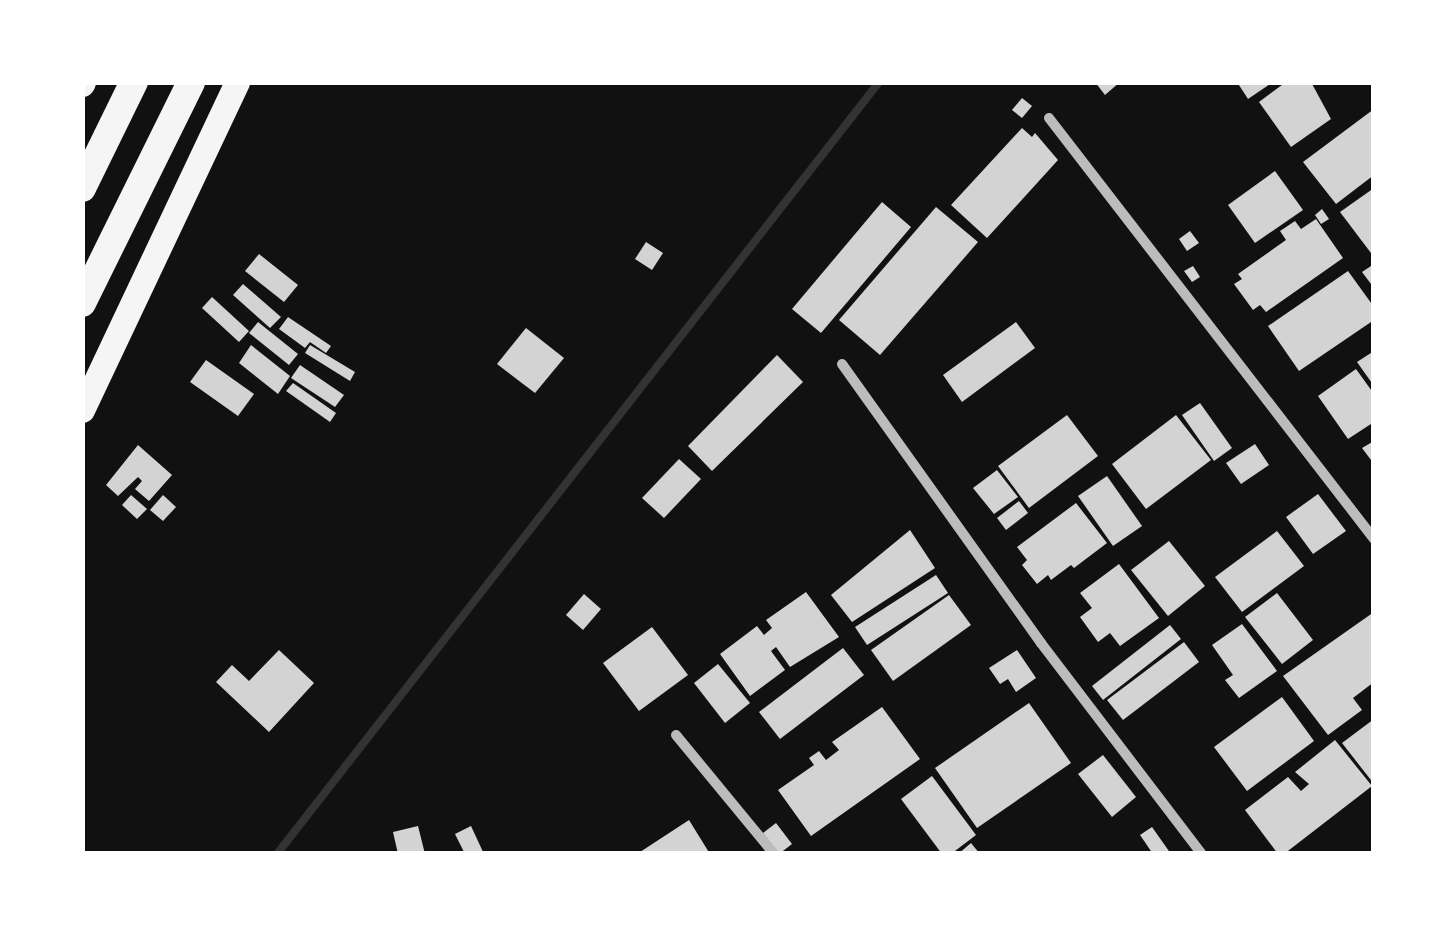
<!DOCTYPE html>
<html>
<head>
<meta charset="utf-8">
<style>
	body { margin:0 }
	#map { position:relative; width:1456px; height:936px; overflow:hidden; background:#111; font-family:"Fira Sans Condensed",sans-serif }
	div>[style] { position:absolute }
	.stream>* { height:8px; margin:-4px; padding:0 4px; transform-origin:4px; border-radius:4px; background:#333 }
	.building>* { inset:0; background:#d3d3d3 }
	.minor>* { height:10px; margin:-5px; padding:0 5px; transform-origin:5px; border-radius:5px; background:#bcbcbc }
	.primary>* { height:25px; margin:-12.5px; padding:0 12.5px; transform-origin:12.5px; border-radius:12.5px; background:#f5f5f5 }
	.motorway>* { height:28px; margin:-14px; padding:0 14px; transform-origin:14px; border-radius:14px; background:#f5f5f5 }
	span { translate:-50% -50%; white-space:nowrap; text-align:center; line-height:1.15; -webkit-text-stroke:9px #fff; paint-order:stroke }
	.frame { position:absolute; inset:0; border:85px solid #fff; pointer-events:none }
</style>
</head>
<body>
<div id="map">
	<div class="stream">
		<i style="left:277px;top:854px;width:979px;rotate:-52.05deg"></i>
	</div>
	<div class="building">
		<i style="clip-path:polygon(1095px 82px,1120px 82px,1105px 95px)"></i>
		<i style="clip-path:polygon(1237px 82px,1273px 82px,1248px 99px)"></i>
		<i style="clip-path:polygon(1286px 82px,1311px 82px,1331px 119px,1291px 147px,1259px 102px)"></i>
		<i style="clip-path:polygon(1022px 98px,1032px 106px,1022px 118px,1012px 110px)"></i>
		<i style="clip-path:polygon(1374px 109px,1374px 175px,1336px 204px,1303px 162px)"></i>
		<i style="clip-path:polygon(1022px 128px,1032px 137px,1035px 133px,1058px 160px,987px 238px,951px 205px)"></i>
		<i style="clip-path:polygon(1275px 171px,1303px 210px,1255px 243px,1228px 205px)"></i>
		<i style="clip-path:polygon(1374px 188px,1374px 257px,1340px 212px)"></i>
		<i style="clip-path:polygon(882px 202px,911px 227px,821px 333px,792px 309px)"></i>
		<i style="clip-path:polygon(936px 207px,978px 242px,880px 355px,839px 320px)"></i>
		<i style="clip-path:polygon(1322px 209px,1329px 219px,1321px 224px,1315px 215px)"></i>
		<i style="clip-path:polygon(1316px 219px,1343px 258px,1266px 312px,1260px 305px,1253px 310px,1234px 284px,1242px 279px,1238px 274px,1286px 240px,1280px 231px,1295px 221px,1301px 229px)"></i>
		<i style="clip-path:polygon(1190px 231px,1199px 243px,1187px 251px,1179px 239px)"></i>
		<i style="clip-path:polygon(646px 242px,663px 253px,652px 270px,635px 259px)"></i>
		<i style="clip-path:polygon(259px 254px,298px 285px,284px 302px,245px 271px)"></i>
		<i style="clip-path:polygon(1374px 264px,1374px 288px,1362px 272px)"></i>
		<i style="clip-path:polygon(1193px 266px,1200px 277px,1192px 282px,1184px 271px)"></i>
		<i style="clip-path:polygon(1348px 271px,1374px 307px,1374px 320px,1299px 371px,1268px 326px)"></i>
		<i style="clip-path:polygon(243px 284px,281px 317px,270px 328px,233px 295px)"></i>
		<i style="clip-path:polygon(212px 297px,249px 331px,239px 342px,202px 308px)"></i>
		<i style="clip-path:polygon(288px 317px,331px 346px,326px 353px,310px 342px,305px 348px,279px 329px)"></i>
		<i style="clip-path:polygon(258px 322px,298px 354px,289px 365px,249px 333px)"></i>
		<i style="clip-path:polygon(1016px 322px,1035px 348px,962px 402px,943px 375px)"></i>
		<i style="clip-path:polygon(526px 328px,564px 358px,535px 393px,497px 364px)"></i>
		<i style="clip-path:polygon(251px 345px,290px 376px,278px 394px,239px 363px)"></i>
		<i style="clip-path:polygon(310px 345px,355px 372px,350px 381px,305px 353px)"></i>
		<i style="clip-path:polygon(1374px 351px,1374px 386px,1357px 362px)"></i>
		<i style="clip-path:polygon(777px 355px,803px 382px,712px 471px,688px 446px)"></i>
		<i style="clip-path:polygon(206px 360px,254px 394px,238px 416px,190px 382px)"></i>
		<i style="clip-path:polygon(300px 365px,344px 395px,335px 407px,291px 378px)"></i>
		<i style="clip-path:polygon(1356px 369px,1374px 394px,1374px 422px,1348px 439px,1318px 396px)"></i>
		<i style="clip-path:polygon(293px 383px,336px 413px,330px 422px,286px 391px)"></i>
		<i style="clip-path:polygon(1200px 403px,1232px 448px,1214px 461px,1182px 415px)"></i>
		<i style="clip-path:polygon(1067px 415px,1098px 456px,1029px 508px,998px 466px)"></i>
		<i style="clip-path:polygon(1176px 415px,1211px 460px,1146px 509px,1112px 464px)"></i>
		<i style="clip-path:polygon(1374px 441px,1374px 464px,1362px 448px)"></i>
		<i style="clip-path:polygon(1255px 444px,1269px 465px,1241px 484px,1226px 463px)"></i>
		<i style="clip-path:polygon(138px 445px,172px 475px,149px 501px,135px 489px,142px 481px,138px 477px,118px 496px,106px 485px)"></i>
		<i style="clip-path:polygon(679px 459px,701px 479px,664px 518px,642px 498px)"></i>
		<i style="clip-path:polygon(997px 470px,1018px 497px,994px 514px,973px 488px)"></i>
		<i style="clip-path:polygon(1107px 476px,1142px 526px,1113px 546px,1078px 496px)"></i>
		<i style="clip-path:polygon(1318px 494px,1346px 531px,1313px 554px,1286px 517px)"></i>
		<i style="clip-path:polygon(131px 495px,147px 509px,137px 519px,122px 505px)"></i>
		<i style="clip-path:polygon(163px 495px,176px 507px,163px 521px,150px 510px)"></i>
		<i style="clip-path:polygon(1019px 501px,1028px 513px,1006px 530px,997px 518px)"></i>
		<i style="clip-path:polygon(1076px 503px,1107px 543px,1074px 568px,1071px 565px,1051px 580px,1048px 575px,1037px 584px,1022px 565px,1027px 560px,1017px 547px)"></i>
		<i style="clip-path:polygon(910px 530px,935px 568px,852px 622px,831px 595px)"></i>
		<i style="clip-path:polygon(1277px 531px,1304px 566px,1242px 612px,1215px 577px)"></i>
		<i style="clip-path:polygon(1169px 541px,1205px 586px,1168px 616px,1131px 570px)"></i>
		<i style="clip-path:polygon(1119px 564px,1159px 618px,1120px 646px,1110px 633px,1098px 642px,1080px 617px,1092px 608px,1080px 593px)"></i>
		<i style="clip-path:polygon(936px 575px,948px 593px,867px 645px,855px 627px)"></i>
		<i style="clip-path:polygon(806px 592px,839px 637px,790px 667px,776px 647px,771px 651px,785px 670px,750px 696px,720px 654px,757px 626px,764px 635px,772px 628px,766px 620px)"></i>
		<i style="clip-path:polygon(1277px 593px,1313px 640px,1282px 664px,1245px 617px)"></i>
		<i style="clip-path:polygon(584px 594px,601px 609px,583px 630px,566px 615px)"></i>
		<i style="clip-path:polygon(949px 595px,971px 625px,893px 681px,871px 650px)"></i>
		<i style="clip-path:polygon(1374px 612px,1374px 682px,1353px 698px,1362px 710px,1328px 735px,1283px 676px)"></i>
		<i style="clip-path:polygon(1242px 624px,1277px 671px,1239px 698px,1225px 680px,1233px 675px,1212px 645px)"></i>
		<i style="clip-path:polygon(1170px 625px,1181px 639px,1103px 700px,1092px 686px)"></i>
		<i style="clip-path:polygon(652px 627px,688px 675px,639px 711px,603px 663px)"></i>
		<i style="clip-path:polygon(1184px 642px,1199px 662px,1123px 720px,1107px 700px)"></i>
		<i style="clip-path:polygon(843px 648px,864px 675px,780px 739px,759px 712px)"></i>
		<i style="clip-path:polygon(279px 650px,314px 683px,269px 732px,216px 682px,232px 665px,249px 681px)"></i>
		<i style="clip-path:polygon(1017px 650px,1036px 678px,1016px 692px,1008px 679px,1000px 684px,989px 668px)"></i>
		<i style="clip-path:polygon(718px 664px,750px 703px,725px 723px,694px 683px)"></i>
		<i style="clip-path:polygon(1282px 697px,1314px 741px,1247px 791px,1214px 747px)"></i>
		<i style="clip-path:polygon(1029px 703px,1071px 763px,977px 828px,935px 768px)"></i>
		<i style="clip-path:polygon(882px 707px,920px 759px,811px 836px,778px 790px,814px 765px,809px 758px,819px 751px,826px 760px,839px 750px,832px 742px)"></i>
		<i style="clip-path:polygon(1374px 719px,1374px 784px,1342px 743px)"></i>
		<i style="clip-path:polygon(1335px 740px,1372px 786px,1284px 854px,1278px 854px,1245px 810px,1288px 777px,1301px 791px,1309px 784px,1295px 772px)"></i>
		<i style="clip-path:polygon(1103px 755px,1136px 797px,1112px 817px,1078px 774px)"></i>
		<i style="clip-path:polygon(932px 776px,976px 835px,951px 854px,942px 854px,901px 799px)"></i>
		<i style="clip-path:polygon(689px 820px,710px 854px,637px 854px)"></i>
		<i style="clip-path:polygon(776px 823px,792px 844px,779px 854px,763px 833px)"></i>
		<i style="clip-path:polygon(418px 826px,425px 854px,398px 854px,393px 832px)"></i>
		<i style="clip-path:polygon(471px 826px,484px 854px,465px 854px,455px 834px)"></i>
		<i style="clip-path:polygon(1152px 827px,1171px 854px,1153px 854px,1140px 835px)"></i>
		<i style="clip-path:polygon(971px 843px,980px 854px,958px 854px)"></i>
	</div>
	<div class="minor">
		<i style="left:1049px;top:118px;width:532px;rotate:52.33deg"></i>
		<i style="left:842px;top:364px;width:343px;rotate:54.5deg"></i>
		<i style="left:1041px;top:643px;width:265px;rotate:52.7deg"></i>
		<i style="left:676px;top:735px;width:154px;rotate:50.5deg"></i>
	</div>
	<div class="primary">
		<i style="left:82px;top:84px;width:2px;rotate:-63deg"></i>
		<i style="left:82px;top:410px;width:363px;rotate:-64.7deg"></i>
	</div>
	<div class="motorway">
		<i style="left:82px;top:188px;width:118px;rotate:-63.9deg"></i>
		<i style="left:82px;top:303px;width:246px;rotate:-63.7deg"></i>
	</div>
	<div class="frame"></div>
</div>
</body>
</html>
